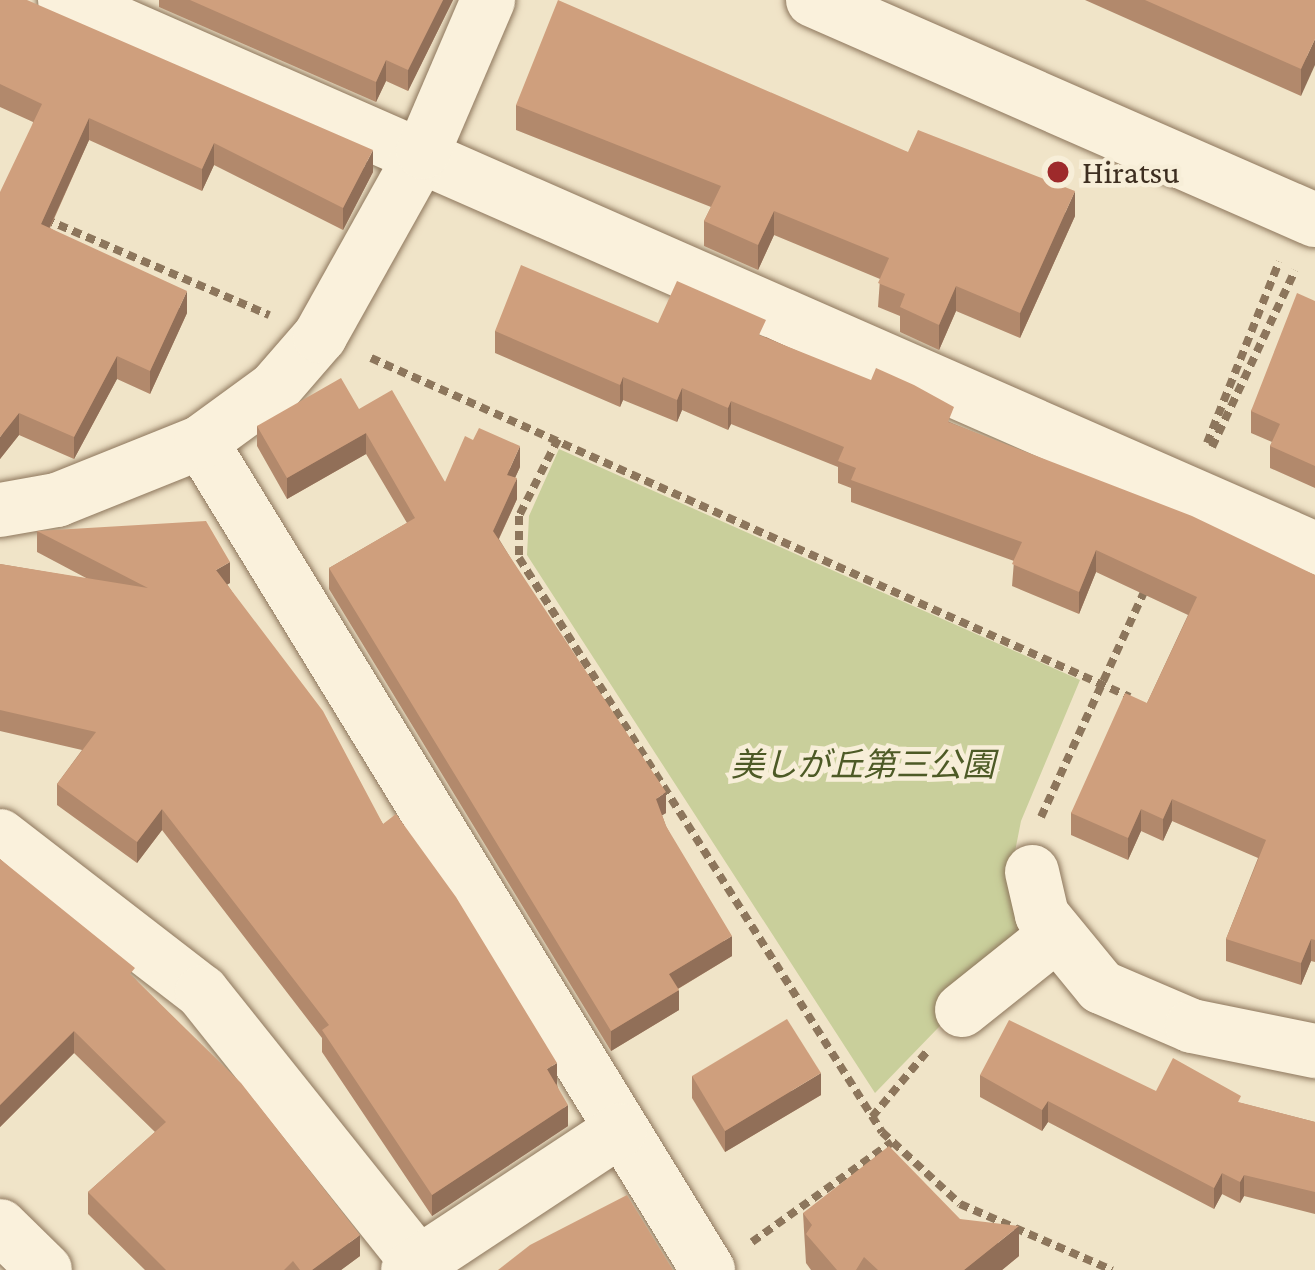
<!DOCTYPE html>
<html>
<head>
<meta charset="utf-8">
<style>
	body { margin:0 }
	#map { position:relative; width:1315px; height:1270px; overflow:hidden; background:#f0e4c8; font-family:"Crimson Pro","Noto Sans JP",serif }
	div>[style] { position:absolute }
	.green>* { inset:0; background:#c9cf9b }
	.path>* { height:8px; margin-top:-4px; transform-origin:0; background:repeating-linear-gradient(90deg,#8d765c 0 9px,transparent 0 15px) }
	.roads { filter:drop-shadow(0 0 3px #8d765c) drop-shadow(0 0 3px #8d765c) }
	.minor>* { height:54px; margin:-27px; padding:0 27px; transform-origin:27px; border-radius:27px; background:#faf1dc }
	.wall>* { inset:0; background:#b2896c }
	.shaded-wall>* { inset:0; background:#916f58 }
	.building>* { inset:0; background:#cf9f7d }
	.dots>* { width:33px; height:33px; translate:-50% -50%; box-sizing:border-box; border:6px solid #f7eed8; border-radius:50% }
	span { translate:-50% -50%; white-space:nowrap; text-align:center; line-height:1.15; -webkit-text-stroke:9px #f7eed8; paint-order:stroke }
	.poi-label { font-size:33px; color:#3d2e20 }
	.left { translate:0 -50%; text-align:left }
	.park-label { font-size:33px; color:#4d5a26; font-style:italic }
</style>
</head>
<body>
<div id="map">
	<div class="green">
		<i style="clip-path:polygon(559px 449px,1080px 680px,1021px 821px,1011px 872px,1030px 933px,875px 1093px,527px 555px,529px 516px)"></i>
	</div>
	<div class="path">
		<i style="left:45px;top:219px;width:244px;rotate:23.2deg"></i>
		<i style="left:371px;top:358px;width:831px;rotate:24.07deg"></i>
		<i style="left:558px;top:439px;width:86px;rotate:116.9deg"></i>
		<i style="left:519px;top:516px;width:42px;rotate:90deg"></i>
		<i style="left:519px;top:558px;width:679px;rotate:57.69deg"></i>
		<i style="left:882px;top:1132px;width:106px;rotate:42.7deg"></i>
		<i style="left:960px;top:1204px;width:166px;rotate:23.5deg"></i>
		<i style="left:1207px;top:443px;width:195px;rotate:-68.3deg"></i>
		<i style="left:1212px;top:447px;width:195px;rotate:-64.8deg"></i>
		<i style="left:1041px;top:817px;width:254px;rotate:-65.4deg"></i>
		<i style="left:872px;top:1117px;width:89px;rotate:-50deg"></i>
		<i style="left:752px;top:1242px;width:172px;rotate:-35.5deg"></i>
	</div>
	<div class="roads">
		<div class="minor">
			<i style="left:65px;top:0;width:1365px;rotate:23.71deg"></i>
			<i style="left:813px;top:0;width:548px;rotate:23.67deg"></i>
			<i style="left:201px;top:442px;width:971px;rotate:58.52deg"></i>
			<i style="left:0;top:510px;width:58px;rotate:-10deg"></i>
			<i style="left:57px;top:500px;width:155px;rotate:-21.9deg"></i>
			<i style="left:201px;top:442px;width:92px;rotate:-36.1deg"></i>
			<i style="left:275px;top:388px;width:69px;rotate:-49.1deg"></i>
			<i style="left:320px;top:336px;width:211px;rotate:-60.8deg"></i>
			<i style="left:423px;top:152px;width:165px;rotate:-66.8deg"></i>
			<i style="left:0;top:836px;width:255px;rotate:37.7deg"></i>
			<i style="left:202px;top:992px;width:347px;rotate:51.4deg"></i>
			<i style="left:1032px;top:872px;width:44px;rotate:76.9deg"></i>
			<i style="left:1042px;top:915px;width:93px;rotate:50.7deg"></i>
			<i style="left:1101px;top:987px;width:99px;rotate:23.2deg"></i>
			<i style="left:1192px;top:1026px;width:126px;rotate:11.5deg"></i>
			<i style="left:962px;top:1010px;width:120px;rotate:-38.6deg"></i>
			<i style="left:0;top:1226px;width:63px;rotate:44.4deg"></i>
			<i style="left:408px;top:1270px;width:254px;rotate:-33.4deg"></i>
		</div>
	</div>
	<div class="wall">
		<i style="clip-path:polygon(0 0,373px 172px,343px 230px,214px 165px,202px 191px,89px 140px,50px 228px,187px 313px,150px 394px,117px 379px,74px 459px,19px 435px,0 459px,33px 122px,0 107px)"></i>
		<i style="clip-path:polygon(159px 0,453px 0,408px 91px,386px 81px,376px 102px,159px 7px)"></i>
		<i style="clip-path:polygon(1085px 0,1315px 0,1301px 96px)"></i>
		<i style="clip-path:polygon(516px 105px,908px 152px,1075px 216px,1020px 338px,956px 311px,939px 350px,900px 332px,900px 316px,878px 307px,880px 279px,774px 235px,758px 270px,704px 246px,704px 221px,711px 207px,516px 130px)"></i>
		<i style="clip-path:polygon(1315px 301px,1315px 488px,1270px 468px,1270px 446px,1272px 442px,1251px 433px,1251px 411px)"></i>
		<i style="clip-path:polygon(658px 323px,766px 337px,954px 424px,1315px 575px,1315px 962px,1311px 961px,1301px 985px,1226px 961px,1226px 939px,1258px 858px,1172px 821px,1163px 841px,1141px 831px,1128px 860px,1071px 835px,1071px 813px,1147px 703px,1188px 615px,1096px 572px,1079px 614px,1012px 586px,1014px 561px,851px 502px,851px 488px,838px 483px,838px 467px,731px 424px,728px 430px,682px 410px,677px 422px,623px 400px,620px 407px,495px 353px,495px 331px)"></i>
		<i style="clip-path:polygon(359px 409px,445px 482px,520px 467px,515px 478px,517px 499px,499px 539px,666px 813px,662px 815px,666px 826px,732px 956px,678px 989px,679px 1010px,611px 1051px,329px 589px,329px 568px,407px 523px,366px 454px,287px 499px,257px 446px,257px 426px)"></i>
		<i style="clip-path:polygon(37px 531px,230px 583px,227px 584px,383px 824px,557px 1084px,568px 1126px,432px 1216px,322px 1052px,322px 1038px,162px 830px,137px 863px,57px 805px,57px 784px,82px 750px,0 731px,0 564px,88px 579px,37px 552px)"></i>
		<i style="clip-path:polygon(0 859px,135px 979px,360px 1256px,341px 1270px,145px 1270px,88px 1214px,88px 1192px,155px 1132px,74px 1053px,0 1127px)"></i>
		<i style="clip-path:polygon(980px 1075px,1156px 1091px,1241px 1103px,1315px 1122px,1315px 1214px,1244px 1196px,1240px 1203px,1222px 1194px,1214px 1209px,1048px 1122px,1042px 1131px,980px 1097px)"></i>
		<i style="clip-path:polygon(692px 1076px,821px 1095px,725px 1152px,692px 1098px)"></i>
		<i style="clip-path:polygon(803px 1213px,960px 1219px,1019px 1256px,1002px 1270px,811px 1270px,806px 1263px)"></i>
	</div>
	<div class="shaded-wall">
		<i style="clip-path:polygon(443px 0,453px 0,408px 91px,408px 70px)"></i>
		<i style="clip-path:polygon(1315px 39px,1315px 65px,1301px 96px,1301px 69px)"></i>
		<i style="clip-path:polygon(386px 60px,386px 81px,376px 102px,376px 82px)"></i>
		<i style="clip-path:polygon(89px 118px,89px 140px,41px 246px,41px 224px)"></i>
		<i style="clip-path:polygon(214px 143px,214px 165px,202px 191px,202px 169px)"></i>
		<i style="clip-path:polygon(373px 150px,373px 172px,343px 230px,343px 208px)"></i>
		<i style="clip-path:polygon(1075px 191px,1075px 216px,1020px 338px,1020px 313px)"></i>
		<i style="clip-path:polygon(774px 211px,774px 235px,758px 270px,758px 245px)"></i>
		<i style="clip-path:polygon(956px 286px,956px 311px,939px 350px,939px 325px)"></i>
		<i style="clip-path:polygon(187px 291px,187px 313px,150px 394px,150px 371px)"></i>
		<i style="clip-path:polygon(117px 356px,117px 379px,74px 459px,74px 437px)"></i>
		<i style="clip-path:polygon(623px 377px,623px 400px,620px 407px,620px 385px)"></i>
		<i style="clip-path:polygon(682px 388px,682px 410px,677px 422px,677px 400px)"></i>
		<i style="clip-path:polygon(731px 401px,731px 424px,728px 430px,728px 408px)"></i>
		<i style="clip-path:polygon(19px 413px,19px 435px,0 459px,0 437px)"></i>
		<i style="clip-path:polygon(366px 433px,366px 454px,287px 499px,287px 478px)"></i>
		<i style="clip-path:polygon(520px 446px,520px 467px,507px 495px,507px 475px)"></i>
		<i style="clip-path:polygon(517px 478px,517px 499px,493px 551px,493px 531px)"></i>
		<i style="clip-path:polygon(1096px 550px,1096px 572px,1079px 614px,1079px 592px)"></i>
		<i style="clip-path:polygon(230px 562px,230px 583px,216px 591px,216px 570px)"></i>
		<i style="clip-path:polygon(666px 792px,666px 813px,656px 819px,656px 799px)"></i>
		<i style="clip-path:polygon(1172px 799px,1172px 821px,1163px 841px,1163px 819px)"></i>
		<i style="clip-path:polygon(162px 809px,162px 830px,137px 863px,137px 842px)"></i>
		<i style="clip-path:polygon(1141px 809px,1141px 831px,1128px 860px,1128px 838px)"></i>
		<i style="clip-path:polygon(732px 936px,732px 956px,669px 994px,669px 974px)"></i>
		<i style="clip-path:polygon(1311px 939px,1311px 961px,1301px 985px,1301px 963px)"></i>
		<i style="clip-path:polygon(679px 990px,679px 1010px,611px 1051px,611px 1031px)"></i>
		<i style="clip-path:polygon(74px 1031px,74px 1053px,0 1127px,0 1105px)"></i>
		<i style="clip-path:polygon(557px 1063px,557px 1084px,547px 1090px,547px 1069px)"></i>
		<i style="clip-path:polygon(821px 1073px,821px 1095px,725px 1152px,725px 1131px)"></i>
		<i style="clip-path:polygon(1048px 1101px,1048px 1122px,1042px 1131px,1042px 1110px)"></i>
		<i style="clip-path:polygon(568px 1105px,568px 1126px,432px 1216px,432px 1195px)"></i>
		<i style="clip-path:polygon(1222px 1173px,1222px 1194px,1214px 1209px,1214px 1188px)"></i>
		<i style="clip-path:polygon(1244px 1175px,1244px 1196px,1240px 1203px,1240px 1182px)"></i>
		<i style="clip-path:polygon(1019px 1226px,1019px 1256px,1002px 1270px,964px 1270px)"></i>
		<i style="clip-path:polygon(360px 1235px,360px 1256px,341px 1270px,312px 1270px)"></i>
	</div>
	<div class="building">
		<i style="clip-path:polygon(0 0,27px 0,373px 150px,343px 208px,214px 143px,202px 169px,89px 118px,41px 224px,187px 291px,150px 371px,117px 356px,74px 437px,19px 413px,0 437px,0 192px,42px 104px,0 84px)"></i>
		<i style="clip-path:polygon(190px 0,443px 0,408px 70px,386px 60px,376px 82px)"></i>
		<i style="clip-path:polygon(558px 0,908px 152px,918px 130px,1075px 191px,1020px 313px,956px 286px,939px 325px,900px 307px,905px 294px,878px 283px,889px 258px,774px 211px,758px 245px,704px 221px,721px 186px,516px 105px)"></i>
		<i style="clip-path:polygon(1145px 0,1315px 0,1315px 39px,1301px 69px)"></i>
		<i style="clip-path:polygon(521px 265px,658px 323px,677px 281px,766px 320px,759px 335px,871px 380px,876px 368px,914px 385px,954px 407px,948px 422px,1192px 516px,1315px 575px,1315px 940px,1311px 939px,1301px 963px,1226px 939px,1266px 840px,1172px 799px,1163px 819px,1141px 809px,1128px 838px,1071px 813px,1125px 693px,1147px 703px,1197px 597px,1096px 550px,1079px 592px,1012px 564px,1022px 542px,851px 480px,856px 468px,838px 461px,844px 447px,731px 401px,728px 408px,682px 388px,677px 400px,623px 377px,620px 385px,495px 331px)"></i>
		<i style="clip-path:polygon(1297px 293px,1315px 301px,1315px 466px,1270px 446px,1280px 424px,1251px 411px)"></i>
		<i style="clip-path:polygon(341px 378px,359px 409px,392px 390px,445px 482px,465px 436px,473px 440px,479px 428px,520px 446px,507px 475px,517px 478px,493px 531px,666px 792px,656px 799px,666px 826px,732px 936px,669px 974px,679px 990px,611px 1031px,329px 568px,415px 518px,366px 433px,287px 478px,257px 426px)"></i>
		<i style="clip-path:polygon(206px 521px,230px 562px,216px 570px,323px 711px,383px 824px,396px 814px,456px 897px,557px 1063px,547px 1069px,568px 1105px,432px 1195px,322px 1030px,329px 1025px,162px 809px,137px 842px,57px 784px,96px 732px,0 710px,0 564px,148px 588px,37px 531px)"></i>
		<i style="clip-path:polygon(0 859px,135px 968px,130px 974px,241px 1083px,360px 1235px,312px 1270px,300px 1270px,293px 1261px,284px 1270px,166px 1270px,88px 1192px,166px 1122px,74px 1031px,0 1105px)"></i>
		<i style="clip-path:polygon(787px 1019px,821px 1073px,725px 1131px,692px 1076px)"></i>
		<i style="clip-path:polygon(1009px 1020px,1156px 1091px,1173px 1058px,1241px 1096px,1238px 1102px,1315px 1122px,1315px 1192px,1244px 1175px,1240px 1182px,1222px 1173px,1214px 1188px,1048px 1101px,1042px 1110px,980px 1075px)"></i>
		<i style="clip-path:polygon(889px 1146px,960px 1219px,1019px 1226px,964px 1270px,878px 1270px,864px 1257px,856px 1270px,837px 1270px,806px 1234px,812px 1225px,803px 1213px)"></i>
		<i style="clip-path:polygon(627px 1195px,673px 1270px,498px 1270px,530px 1245px)"></i>
	</div>
	<div class="dots">
		<i style="left:1058px;top:172px;background:#9e2a2b"></i>
	</div>
	<div class="poi-label">
		<span class="left" style="left:1082px;top:172px">Hiratsu</span>
	</div>
	<div class="park-label">
		<span style="left:863px;top:765px">美しが丘第三公園</span>
	</div>
</div>
</body>
</html>
